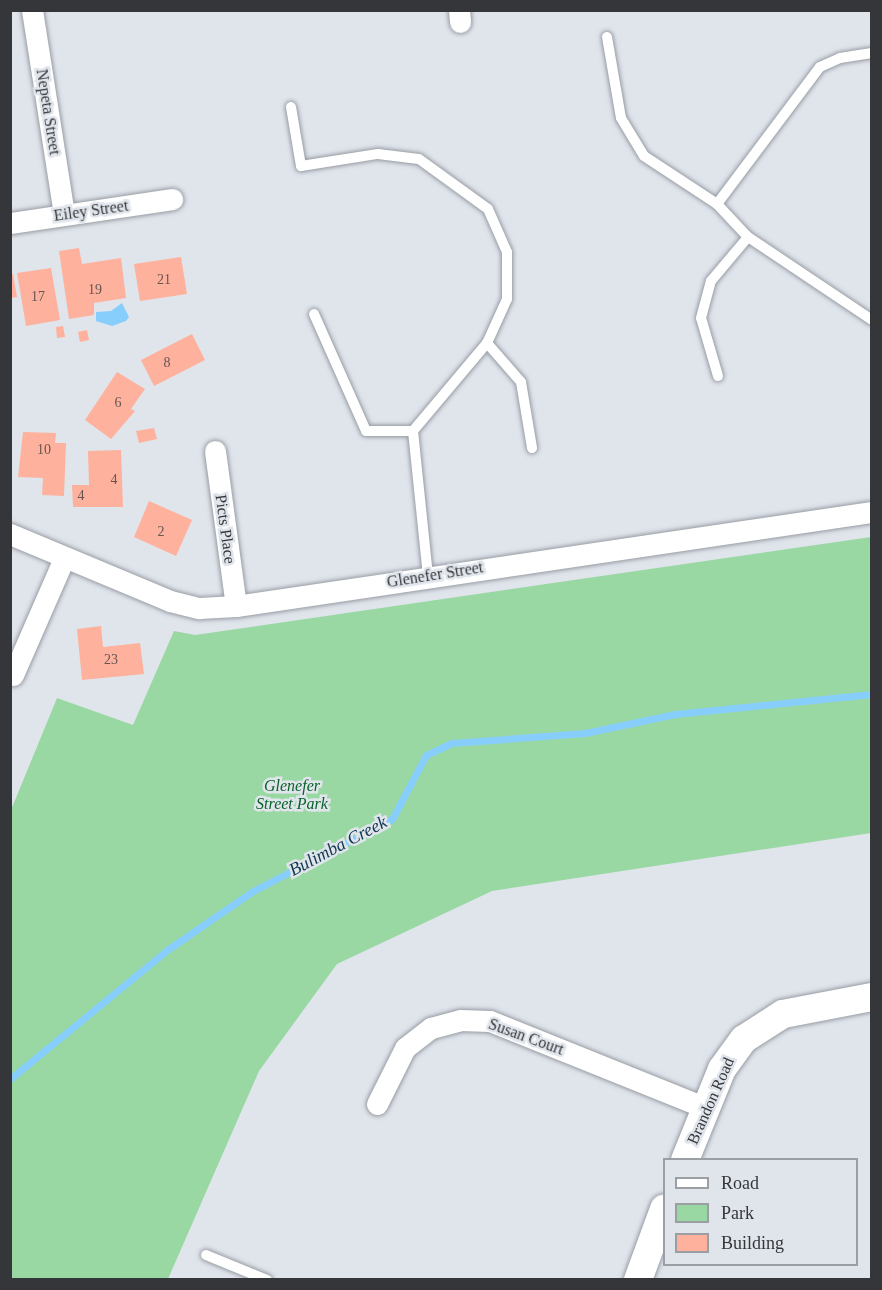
<!DOCTYPE html>
<html>
<head>
<meta charset="utf-8">
<style>
	body { margin:0 }
	#map { position:relative; width:882px; height:1290px; overflow:hidden; background:#e0e5ec; font-family:"Times New Roman",serif }
	div>[style] { position:absolute }
	.green>* { inset:0; background:#99d8a3 }
	.water>* { inset:0; background:#88cefc }
	.stream>* { height:7px; margin:-3.5px; padding:0 3.5px; transform-origin:3.5px; border-radius:3.5px; background:#88cefc }
	.building>* { inset:0; background:#feb19c }
	.roads { filter:drop-shadow(0 0 2px #989da4) drop-shadow(0 0 2px #989da4) }
	.lane>* { height:10px; margin:-5px; padding:0 5px; transform-origin:5px; border-radius:5px; background:#fff }
	.street>* { height:21px; margin:-10.5px; padding:0 10.5px; transform-origin:10.5px; border-radius:10.5px; background:#fff }
	.secondary>* { height:28px; margin:-14px; padding:0 14px; transform-origin:14px; border-radius:14px; background:#fff }
	span { translate:-50% -50%; white-space:nowrap; text-align:center; line-height:1.15; -webkit-text-stroke:5px #e0e5ec; paint-order:stroke }
	.number-label { font-size:14px; color:#665552 }
	.number-label span { -webkit-text-stroke-width:0 }
	.street-label { font-size:16px; color:#343639 }
	.park-label { font-size:16px; color:#096228; font-style:italic }
	.water-label { font-size:18px; color:#11384f; font-style:italic }
	.frame { position:absolute; inset:0; border:12px solid #343639; pointer-events:none }
	.legend { position:absolute; left:663px; top:1158px; width:195px; height:108px; box-sizing:border-box; background:#e0e5ec; border:2px solid #9b9fa4; margin:0; padding:8px 10px; list-style:none; font-size:18px; color:#343639 }
	.legend li { display:flex; align-items:center; gap:12px; height:30px }
	.legend b { width:30px; border:2px solid #9b9fa4 }
</style>
</head>
<body>
<div id="map">
	<div class="green">
		<i style="clip-path:polygon(871px 537px,871px 833px,492px 891px,337px 964px,259px 1071px,168px 1279px,11px 1279px,11px 810px,57px 698px,133px 725px,174px 631px,195px 635px)"></i>
	</div>
	<div class="water">
		<i style="clip-path:polygon(122px 303px,129px 317px,126px 321px,112px 326px,96px 321px,96px 312px,111px 311px)"></i>
	</div>
	<div class="stream">
		<i style="left:10px;top:1079px;width:203px;rotate:-39.4deg"></i>
		<i style="left:167px;top:950px;width:104px;rotate:-34.5deg"></i>
		<i style="left:253px;top:891px;width:157px;rotate:-27.4deg"></i>
		<i style="left:392px;top:819px;width:72px;rotate:-62deg"></i>
		<i style="left:426px;top:755px;width:29px;rotate:-25deg"></i>
		<i style="left:452px;top:743px;width:133px;rotate:-4.3deg"></i>
		<i style="left:585px;top:733px;width:92px;rotate:-11.9deg"></i>
		<i style="left:675px;top:714px;width:198px;rotate:-5.8deg"></i>
	</div>
	<div class="building">
		<i style="clip-path:polygon(79px 248px,82px 264px,121px 258px,126px 298px,94px 303px,94px 315px,69px 319px,59px 251px)"></i>
		<i style="clip-path:polygon(181px 257px,187px 294px,140px 301px,134px 264px)"></i>
		<i style="clip-path:polygon(51px 268px,60px 320px,26px 326px,17px 273px)"></i>
		<i style="clip-path:polygon(13px 274px,17px 297px,10px 298px,10px 275px)"></i>
		<i style="clip-path:polygon(63px 326px,65px 337px,57px 338px,56px 327px)"></i>
		<i style="clip-path:polygon(87px 330px,89px 340px,80px 342px,78px 332px)"></i>
		<i style="clip-path:polygon(192px 334px,205px 360px,154px 386px,141px 360px)"></i>
		<i style="clip-path:polygon(117px 372px,145px 389px,131px 409px,135px 411px,111px 439px,85px 420px)"></i>
		<i style="clip-path:polygon(154px 428px,157px 439px,139px 443px,136px 431px)"></i>
		<i style="clip-path:polygon(23px 432px,56px 433px,55px 443px,66px 443px,64px 496px,42px 495px,43px 478px,18px 477px)"></i>
		<i style="clip-path:polygon(121px 450px,123px 507px,73px 507px,72px 485px,89px 485px,88px 451px)"></i>
		<i style="clip-path:polygon(149px 501px,192px 520px,176px 556px,134px 537px)"></i>
		<i style="clip-path:polygon(101px 626px,103px 647px,140px 643px,144px 674px,82px 680px,77px 629px)"></i>
	</div>
	<div class="roads">
		<div class="lane">
			<i style="left:607px;top:37px;width:82px;rotate:80.2deg"></i>
			<i style="left:621px;top:118px;width:44px;rotate:58.8deg"></i>
			<i style="left:644px;top:156px;width:87px;rotate:33.3deg"></i>
			<i style="left:717px;top:204px;width:45px;rotate:46.8deg"></i>
			<i style="left:748px;top:237px;width:149px;rotate:33.8deg"></i>
			<i style="left:291px;top:107px;width:60px;rotate:80.4deg"></i>
			<i style="left:301px;top:166px;width:78px;rotate:-8.9deg"></i>
			<i style="left:378px;top:154px;width:41px;rotate:7deg"></i>
			<i style="left:419px;top:159px;width:85px;rotate:35.9deg"></i>
			<i style="left:488px;top:209px;width:47px;rotate:66.2deg"></i>
			<i style="left:507px;top:252px;width:47px;rotate:90deg"></i>
			<i style="left:507px;top:299px;width:48px;rotate:114.4deg"></i>
			<i style="left:487px;top:343px;width:115px;rotate:130.1deg"></i>
			<i style="left:413px;top:431px;width:146px;rotate:84.1deg"></i>
			<i style="left:717px;top:204px;width:171px;rotate:-53.1deg"></i>
			<i style="left:820px;top:67px;width:22px;rotate:-24deg"></i>
			<i style="left:840px;top:58px;width:32px;rotate:-9deg"></i>
			<i style="left:314px;top:314px;width:128px;rotate:66deg"></i>
			<i style="left:366px;top:431px;width:47px"></i>
			<i style="left:487px;top:343px;width:52px;rotate:48.9deg"></i>
			<i style="left:521px;top:382px;width:67px;rotate:80.5deg"></i>
			<i style="left:718px;top:376px;width:60px;rotate:-106.3deg"></i>
			<i style="left:701px;top:318px;width:38px;rotate:-75deg"></i>
			<i style="left:711px;top:281px;width:57px;rotate:-49.9deg"></i>
			<i style="left:206px;top:1255px;width:66px;rotate:22.3deg"></i>
		</div>
		<div class="street">
			<i style="left:32px;top:10px;width:206px;rotate:81.1deg"></i>
			<i style="left:459px;top:10px;width:12px;rotate:85deg"></i>
			<i style="left:10px;top:223px;width:164px;rotate:-8.4deg"></i>
			<i style="left:215px;top:451px;width:156px;rotate:82.3deg"></i>
			<i style="left:10px;top:534px;width:173px;rotate:22.7deg"></i>
			<i style="left:170px;top:601px;width:30px;rotate:14deg"></i>
			<i style="left:199px;top:608px;width:37px;rotate:-3deg"></i>
			<i style="left:236px;top:606px;width:643px;rotate:-8.41deg"></i>
			<i style="left:13px;top:675px;width:128px;rotate:-66.4deg"></i>
			<i style="left:377px;top:1104px;width:63px;rotate:-63.4deg"></i>
			<i style="left:405px;top:1048px;width:33px;rotate:-38deg"></i>
			<i style="left:431px;top:1028px;width:30px;rotate:-15deg"></i>
			<i style="left:460px;top:1020px;width:30px;rotate:2deg"></i>
			<i style="left:490px;top:1021px;width:233px;rotate:21.9deg"></i>
		</div>
		<div class="secondary">
			<i style="left:685px;top:1160px;width:98px;rotate:-67.9deg"></i>
			<i style="left:722px;top:1069px;width:37px;rotate:-54deg"></i>
			<i style="left:744px;top:1039px;width:46px;rotate:-32.7deg"></i>
			<i style="left:783px;top:1014px;width:91px;rotate:-10.8deg"></i>
			<i style="left:638px;top:1280px;width:76px;rotate:-69.9deg"></i>
		</div>
	</div>
	<div class="number-label">
		<span style="left:164px;top:280px">21</span>
		<span style="left:95px;top:290px">19</span>
		<span style="left:38px;top:297px">17</span>
		<span style="left:167px;top:363px">8</span>
		<span style="left:118px;top:403px">6</span>
		<span style="left:44px;top:450px">10</span>
		<span style="left:114px;top:480px">4</span>
		<span style="left:81px;top:496px">4</span>
		<span style="left:161px;top:532px">2</span>
		<span style="left:111px;top:660px">23</span>
	</div>
	<div class="street-label">
		<span style="left:48px;top:112px;rotate:81deg">Nepeta Street</span>
		<span style="left:91px;top:211px;rotate:-8deg">Eiley Street</span>
		<span style="left:225px;top:529px;rotate:82deg">Picts Place</span>
		<span style="left:435px;top:575px;rotate:-9deg">Glenefer Street</span>
		<span style="left:526px;top:1037px;rotate:20deg">Susan Court</span>
		<span style="left:711px;top:1101px;rotate:-66deg">Brandon Road</span>
	</div>
	<div class="park-label">
		<span style="left:292px;top:795px">Glenefer<br>Street Park</span>
	</div>
	<div class="water-label">
		<span style="left:338px;top:846px;rotate:-28deg">Bulimba Creek</span>
	</div>
	<div class="frame"></div>
	<ul class="legend">
	<li><b style="height:8px;background:#fff"></b>Road</li>
	<li><b style="height:16px;background:#99d8a3"></b>Park</li>
	<li><b style="height:16px;background:#feb19c"></b>Building</li>
	</ul>
</div>
</body>
</html>
